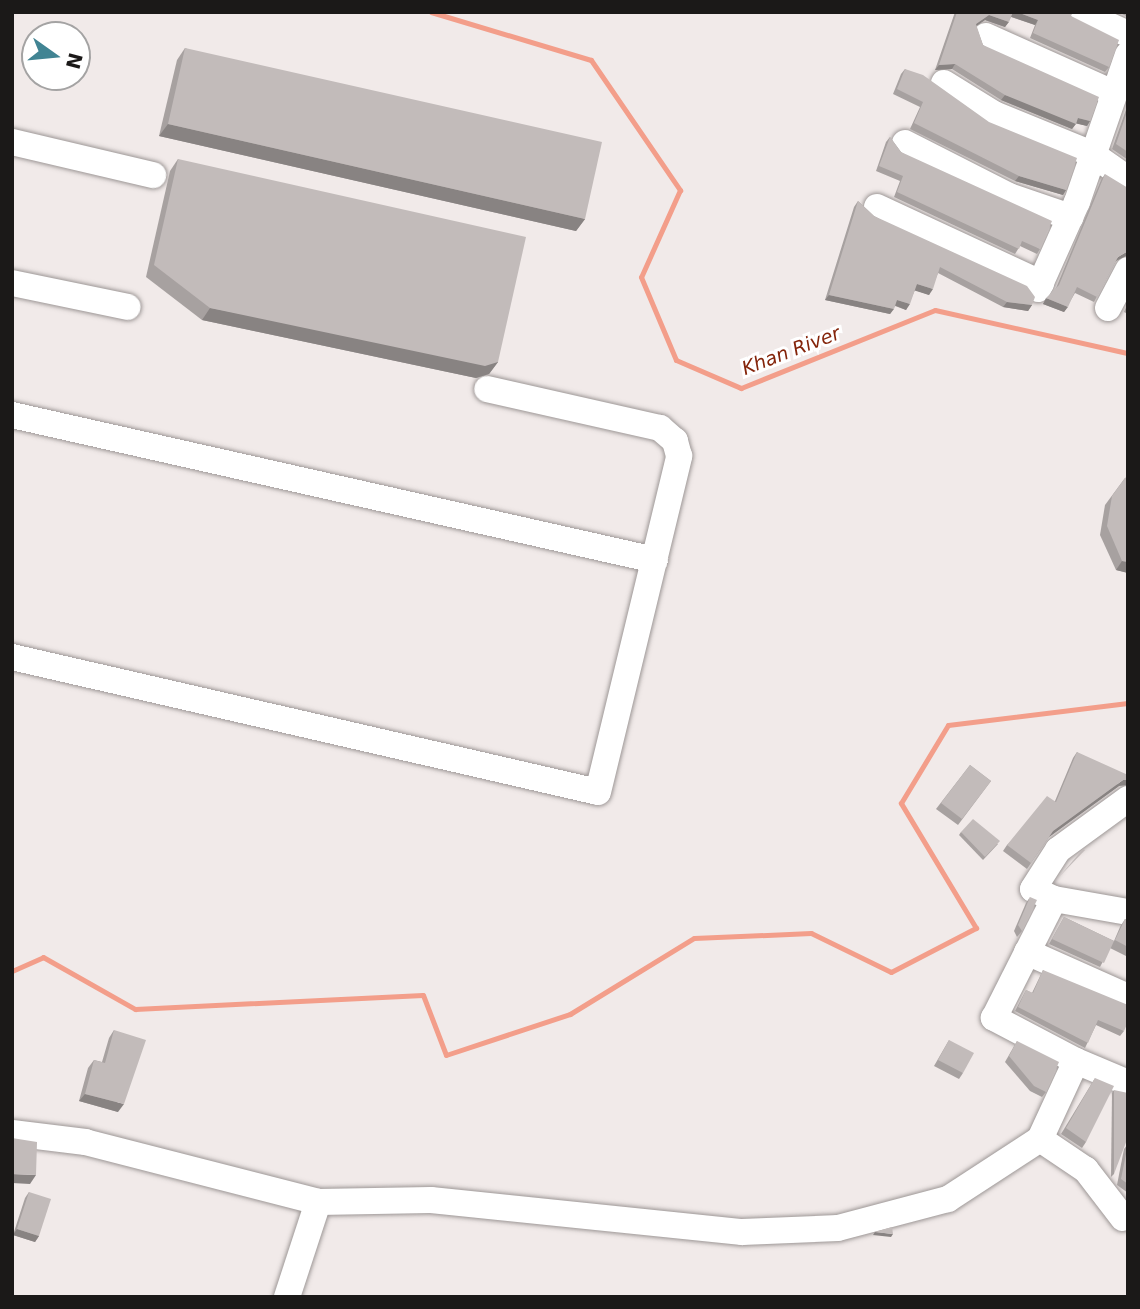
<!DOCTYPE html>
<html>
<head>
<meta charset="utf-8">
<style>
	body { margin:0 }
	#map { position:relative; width:1140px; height:1309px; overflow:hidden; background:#f1eae9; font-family:"DejaVu Sans",sans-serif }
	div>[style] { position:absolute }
	.stream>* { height:5px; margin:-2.5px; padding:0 2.5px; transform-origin:2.5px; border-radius:2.5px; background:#f39e8a }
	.roads { filter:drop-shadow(0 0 2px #9d9796) drop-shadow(0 0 2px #9d9796) }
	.minor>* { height:26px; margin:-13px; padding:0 13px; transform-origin:13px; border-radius:13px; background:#fff }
	.wall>* { inset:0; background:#a7a1a0 }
	.shaded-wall>* { inset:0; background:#888382 }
	.building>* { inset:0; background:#c2bbba }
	span { translate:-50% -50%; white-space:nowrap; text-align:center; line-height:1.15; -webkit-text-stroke:6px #fff; paint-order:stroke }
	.water-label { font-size:19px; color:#84240a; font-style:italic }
	.frame { position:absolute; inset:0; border:14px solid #1b1918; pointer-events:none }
	.north { position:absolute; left:21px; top:21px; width:70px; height:70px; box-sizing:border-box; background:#fff; border:2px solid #a4a3a3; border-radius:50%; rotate:105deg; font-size:19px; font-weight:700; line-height:28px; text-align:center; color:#1b1918 }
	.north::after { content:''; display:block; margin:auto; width:24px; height:32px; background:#418493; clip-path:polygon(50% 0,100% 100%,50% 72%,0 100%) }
</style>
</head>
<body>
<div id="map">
	<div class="stream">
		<i style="left:431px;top:12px;width:167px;rotate:16.7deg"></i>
		<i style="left:591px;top:60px;width:158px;rotate:55.6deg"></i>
		<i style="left:680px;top:190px;width:95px;rotate:114.1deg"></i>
		<i style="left:641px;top:277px;width:90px;rotate:67.1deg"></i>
		<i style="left:676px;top:360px;width:71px;rotate:23.3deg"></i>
		<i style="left:741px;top:388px;width:209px;rotate:-21.9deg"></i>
		<i style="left:935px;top:310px;width:198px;rotate:12.6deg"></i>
		<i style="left:12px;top:971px;width:34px;rotate:-24deg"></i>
		<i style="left:43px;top:957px;width:106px;rotate:29.5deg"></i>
		<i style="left:135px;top:1009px;width:288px;rotate:-2.8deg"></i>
		<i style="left:423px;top:995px;width:64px;rotate:69deg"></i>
		<i style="left:446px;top:1055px;width:131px;rotate:-18.3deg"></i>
		<i style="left:570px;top:1014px;width:145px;rotate:-31.5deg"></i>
		<i style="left:694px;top:938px;width:117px;rotate:-2.4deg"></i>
		<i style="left:811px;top:933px;width:89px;rotate:26deg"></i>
		<i style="left:891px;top:972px;width:96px;rotate:-27.4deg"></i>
		<i style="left:976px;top:928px;width:146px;rotate:-121deg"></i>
		<i style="left:901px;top:803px;width:91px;rotate:-58.9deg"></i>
		<i style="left:948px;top:725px;width:181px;rotate:-7deg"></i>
	</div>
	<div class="roads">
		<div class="minor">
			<i style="left:1080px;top:12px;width:53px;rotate:24.6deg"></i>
			<i style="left:986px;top:36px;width:139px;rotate:24.2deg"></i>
			<i style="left:944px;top:83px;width:59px;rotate:31.8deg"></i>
			<i style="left:994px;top:114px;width:106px;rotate:22.2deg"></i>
			<i style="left:1092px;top:154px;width:44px;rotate:34.8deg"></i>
			<i style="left:12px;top:142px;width:145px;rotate:13.2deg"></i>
			<i style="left:905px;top:143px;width:117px;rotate:27deg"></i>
			<i style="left:1009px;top:196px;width:65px;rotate:19deg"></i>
			<i style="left:877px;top:207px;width:181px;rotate:24.9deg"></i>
			<i style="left:12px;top:283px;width:118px;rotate:11.7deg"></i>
			<i style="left:1038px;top:289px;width:95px;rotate:-65.9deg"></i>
			<i style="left:1077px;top:202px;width:156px;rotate:-70.9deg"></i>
			<i style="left:1108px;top:308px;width:43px;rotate:-62.2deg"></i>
			<i style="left:12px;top:415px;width:659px;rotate:12.71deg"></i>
			<i style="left:12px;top:657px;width:601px;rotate:12.97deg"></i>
			<i style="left:598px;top:792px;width:346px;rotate:-76.4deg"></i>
			<i style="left:679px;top:456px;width:16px;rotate:-105deg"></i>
			<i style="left:675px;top:441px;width:20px;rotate:-139deg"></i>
			<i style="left:660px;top:428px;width:177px;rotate:-167.3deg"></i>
			<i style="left:1054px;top:899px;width:75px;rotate:10deg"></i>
			<i style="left:1027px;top:952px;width:111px;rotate:24deg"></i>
			<i style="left:1076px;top:1061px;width:56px;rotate:22.9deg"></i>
			<i style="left:12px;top:1133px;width:74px;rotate:7deg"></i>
			<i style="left:85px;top:1142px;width:241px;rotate:14.4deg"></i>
			<i style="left:1123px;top:1218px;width:61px;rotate:-127.6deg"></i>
			<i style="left:1086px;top:1170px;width:55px;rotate:-146deg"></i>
			<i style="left:1040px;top:1139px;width:86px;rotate:-65.2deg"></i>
			<i style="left:1076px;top:1061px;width:93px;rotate:-152.3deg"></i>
			<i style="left:994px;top:1018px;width:133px;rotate:-63.2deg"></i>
			<i style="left:1054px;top:899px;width:23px;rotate:-155deg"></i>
			<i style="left:1033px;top:889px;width:46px;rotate:-57.3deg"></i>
			<i style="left:1058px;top:850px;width:87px;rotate:-36.1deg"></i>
			<i style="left:287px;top:1297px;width:100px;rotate:-71.9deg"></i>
			<i style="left:318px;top:1202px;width:113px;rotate:-1deg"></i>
			<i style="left:431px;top:1200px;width:313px;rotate:5.9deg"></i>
			<i style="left:742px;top:1232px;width:96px;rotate:-2.4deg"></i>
			<i style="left:838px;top:1228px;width:114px;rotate:-14.8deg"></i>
			<i style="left:948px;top:1199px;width:110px;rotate:-33.1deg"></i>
		</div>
	</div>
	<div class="wall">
		<i style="clip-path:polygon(955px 12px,1072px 12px,1071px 16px,1109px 67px,1105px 72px,1030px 38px,1035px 25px,1011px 17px,1005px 27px,985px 20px,976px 26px,983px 45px,1090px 121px,1087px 126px,1076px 123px,1072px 129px,1001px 100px,952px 69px,935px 70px)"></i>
		<i style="clip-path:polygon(1118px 12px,1128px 12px,1128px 17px)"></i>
		<i style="clip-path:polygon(185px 48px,585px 219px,576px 231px,159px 136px,177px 60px)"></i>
		<i style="clip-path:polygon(905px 69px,1066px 190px,1063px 195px,1015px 181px,910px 129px,920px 107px,893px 94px,901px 74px)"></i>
		<i style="clip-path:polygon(1128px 104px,1128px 160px,1112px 149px)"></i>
		<i style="clip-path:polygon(890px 137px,901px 152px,1040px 249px,1037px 254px,1020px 246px,1015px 254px,894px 197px,900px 181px,876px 171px,886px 142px)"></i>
		<i style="clip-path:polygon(178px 159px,498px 362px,489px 374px,476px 378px,202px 320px,146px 277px,170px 171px)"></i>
		<i style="clip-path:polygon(1105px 174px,1116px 261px,1094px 302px,1075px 293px,1064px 312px,1043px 304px,1056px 288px,1101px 180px)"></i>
		<i style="clip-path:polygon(858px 201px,874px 216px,1032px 305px,1028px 311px,1003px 307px,938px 273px,929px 295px,915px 290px,906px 310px,895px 306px,890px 314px,825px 300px,854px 207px)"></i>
		<i style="clip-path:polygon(1128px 303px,1128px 314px,1124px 312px)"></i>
		<i style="clip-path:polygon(1128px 477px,1128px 573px,1116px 570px,1100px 535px,1105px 505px,1125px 478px)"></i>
		<i style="clip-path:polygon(1077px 752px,1119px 786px,1049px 837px,1027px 869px,1003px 851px,1007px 845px,1055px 801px,1073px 758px)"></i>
		<i style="clip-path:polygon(970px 765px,991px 781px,958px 825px,936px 809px)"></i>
		<i style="clip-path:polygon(961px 832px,998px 844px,983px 860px,959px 835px)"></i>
		<i style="clip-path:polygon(1030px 897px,1022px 931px,1017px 937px,1014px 931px,1026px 903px)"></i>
		<i style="clip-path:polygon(1064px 917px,1114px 941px,1120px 927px,1125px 919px,1128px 919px,1128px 957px,1110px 948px,1100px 967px,1049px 944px)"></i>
		<i style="clip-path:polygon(1043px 970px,1124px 1031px,1120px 1036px,1096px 1025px,1085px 1048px,1015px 1011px,1026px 990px,1032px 993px)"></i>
		<i style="clip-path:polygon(114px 1030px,118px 1112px,79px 1101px,88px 1068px,94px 1060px,102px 1062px,109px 1038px)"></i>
		<i style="clip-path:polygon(949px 1040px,963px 1073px,959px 1079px,934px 1066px)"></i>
		<i style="clip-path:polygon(1017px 1041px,1046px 1092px,1042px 1097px,1030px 1091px,1005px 1062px)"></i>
		<i style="clip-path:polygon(1095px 1078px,1086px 1142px,1082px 1148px,1061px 1134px)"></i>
		<i style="clip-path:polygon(1114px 1090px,1114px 1174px,1111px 1177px,1112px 1093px)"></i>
		<i style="clip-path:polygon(1128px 1144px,1128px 1193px,1117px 1185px,1124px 1149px)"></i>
		<i style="clip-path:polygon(29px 1192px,39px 1236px,35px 1242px,13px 1235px,25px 1198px)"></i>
	</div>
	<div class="shaded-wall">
		<i style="clip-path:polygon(1012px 12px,1017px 12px,1038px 20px,1035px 25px,1009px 16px)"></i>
		<i style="clip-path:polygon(989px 15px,1009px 22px,1005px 27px,985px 20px,972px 29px,976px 24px)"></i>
		<i style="clip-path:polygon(955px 64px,952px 69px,935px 70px,939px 65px)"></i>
		<i style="clip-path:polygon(1005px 95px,1078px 118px,1090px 121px,1087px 126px,1074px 123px,1076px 124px,1072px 129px,1001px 100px)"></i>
		<i style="clip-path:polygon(168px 124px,585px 219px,576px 231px,159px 136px)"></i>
		<i style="clip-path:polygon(1019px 176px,1066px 190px,1063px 195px,1015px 181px)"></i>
		<i style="clip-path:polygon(1128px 251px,1128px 255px,1114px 262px,1118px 257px)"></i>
		<i style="clip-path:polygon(917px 284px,933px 289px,929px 295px,913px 290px)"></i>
		<i style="clip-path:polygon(829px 295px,894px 309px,890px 314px,825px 300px)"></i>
		<i style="clip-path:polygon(1046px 298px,1068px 307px,1064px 312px,1043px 304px)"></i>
		<i style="clip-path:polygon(897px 300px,910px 304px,906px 310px,894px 305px)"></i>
		<i style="clip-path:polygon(1007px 302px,1032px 305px,1028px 311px,1003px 307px)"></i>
		<i style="clip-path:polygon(210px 308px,498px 362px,489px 374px,476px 378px,202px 320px)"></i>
		<i style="clip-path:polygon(1122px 561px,1128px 562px,1128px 573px,1116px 570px)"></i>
		<i style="clip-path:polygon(1123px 780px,1128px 780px,1128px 785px,1119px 786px,1049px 837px,1053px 831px)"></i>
		<i style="clip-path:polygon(85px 1094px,124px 1104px,118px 1112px,79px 1101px)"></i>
		<i style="clip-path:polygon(12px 1174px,36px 1175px,30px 1184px,12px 1183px)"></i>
		<i style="clip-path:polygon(17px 1229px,39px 1236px,35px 1242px,13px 1235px)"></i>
		<i style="clip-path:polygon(875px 1232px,893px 1234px,891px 1237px,873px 1235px)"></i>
	</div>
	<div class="building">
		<i style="clip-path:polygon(957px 12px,1013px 12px,1009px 22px,989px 15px,976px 24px,983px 45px,1099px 97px,1090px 121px,1078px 118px,1076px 124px,1005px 95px,955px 64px,939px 65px)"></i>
		<i style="clip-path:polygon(1017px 12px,1072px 12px,1071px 16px,1119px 40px,1109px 67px,1033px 33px,1038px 20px)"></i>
		<i style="clip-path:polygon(185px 48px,602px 142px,585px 219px,168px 124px)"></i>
		<i style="clip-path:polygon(905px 69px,923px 75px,989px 122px,1077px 158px,1066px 190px,1019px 176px,914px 123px,923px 102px,897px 89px)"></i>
		<i style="clip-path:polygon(1128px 109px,1128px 152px,1116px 144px)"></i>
		<i style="clip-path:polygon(890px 137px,901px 152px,1052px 221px,1040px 249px,1022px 241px,1019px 249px,897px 192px,903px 176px,879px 166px)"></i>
		<i style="clip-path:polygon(178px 159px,526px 237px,498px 362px,485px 366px,210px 308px,154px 265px)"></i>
		<i style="clip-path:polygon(1105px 174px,1128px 188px,1128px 251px,1118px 257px,1097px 297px,1077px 287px,1068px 307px,1046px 298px,1059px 285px)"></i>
		<i style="clip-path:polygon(858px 201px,874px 216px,1027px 286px,1035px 297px,1032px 305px,1007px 302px,940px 267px,933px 289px,917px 284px,910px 304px,897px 300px,894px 309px,829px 295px)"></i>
		<i style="clip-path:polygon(1128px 477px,1128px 562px,1122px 561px,1107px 526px,1112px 496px,1125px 478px)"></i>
		<i style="clip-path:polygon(1077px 752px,1128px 775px,1128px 780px,1123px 780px,1053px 831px,1031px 863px,1007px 845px,1047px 796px,1056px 802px)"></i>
		<i style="clip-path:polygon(970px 765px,991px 781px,962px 819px,941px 803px)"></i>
		<i style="clip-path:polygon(973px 819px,1000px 841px,985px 857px,961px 832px)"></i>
		<i style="clip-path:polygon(1083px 849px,1085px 850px,1059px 877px)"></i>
		<i style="clip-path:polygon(1030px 897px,1037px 900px,1022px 931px,1018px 925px)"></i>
		<i style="clip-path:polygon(1064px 917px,1114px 941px,1104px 963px,1052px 939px)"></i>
		<i style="clip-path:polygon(1125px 919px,1128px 919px,1128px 947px,1115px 940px)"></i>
		<i style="clip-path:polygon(1043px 970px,1128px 1005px,1128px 1022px,1124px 1031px,1098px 1020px,1088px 1043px,1018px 1007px,1026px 990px,1033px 993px)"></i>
		<i style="clip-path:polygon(114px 1030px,146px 1040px,124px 1104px,85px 1094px,94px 1060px,105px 1063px)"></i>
		<i style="clip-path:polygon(949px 1040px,974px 1053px,963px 1073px,938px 1060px)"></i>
		<i style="clip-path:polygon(1017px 1041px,1059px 1062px,1046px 1092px,1034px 1086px,1009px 1056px)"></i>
		<i style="clip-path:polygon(1095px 1078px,1114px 1086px,1086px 1142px,1066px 1128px)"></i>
		<i style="clip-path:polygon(1114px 1090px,1128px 1093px,1128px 1137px,1114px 1174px)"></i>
		<i style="clip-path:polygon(12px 1138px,37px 1142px,36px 1175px,12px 1174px)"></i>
		<i style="clip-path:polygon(1128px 1144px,1128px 1184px,1121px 1179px)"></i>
		<i style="clip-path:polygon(29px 1192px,51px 1199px,39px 1236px,17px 1229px)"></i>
		<i style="clip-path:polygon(892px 1227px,893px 1234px,875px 1232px)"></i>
	</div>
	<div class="water-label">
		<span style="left:791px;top:351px;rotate:-21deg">Khan River</span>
	</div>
	<div class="frame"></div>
	<div class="north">N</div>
</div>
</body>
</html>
